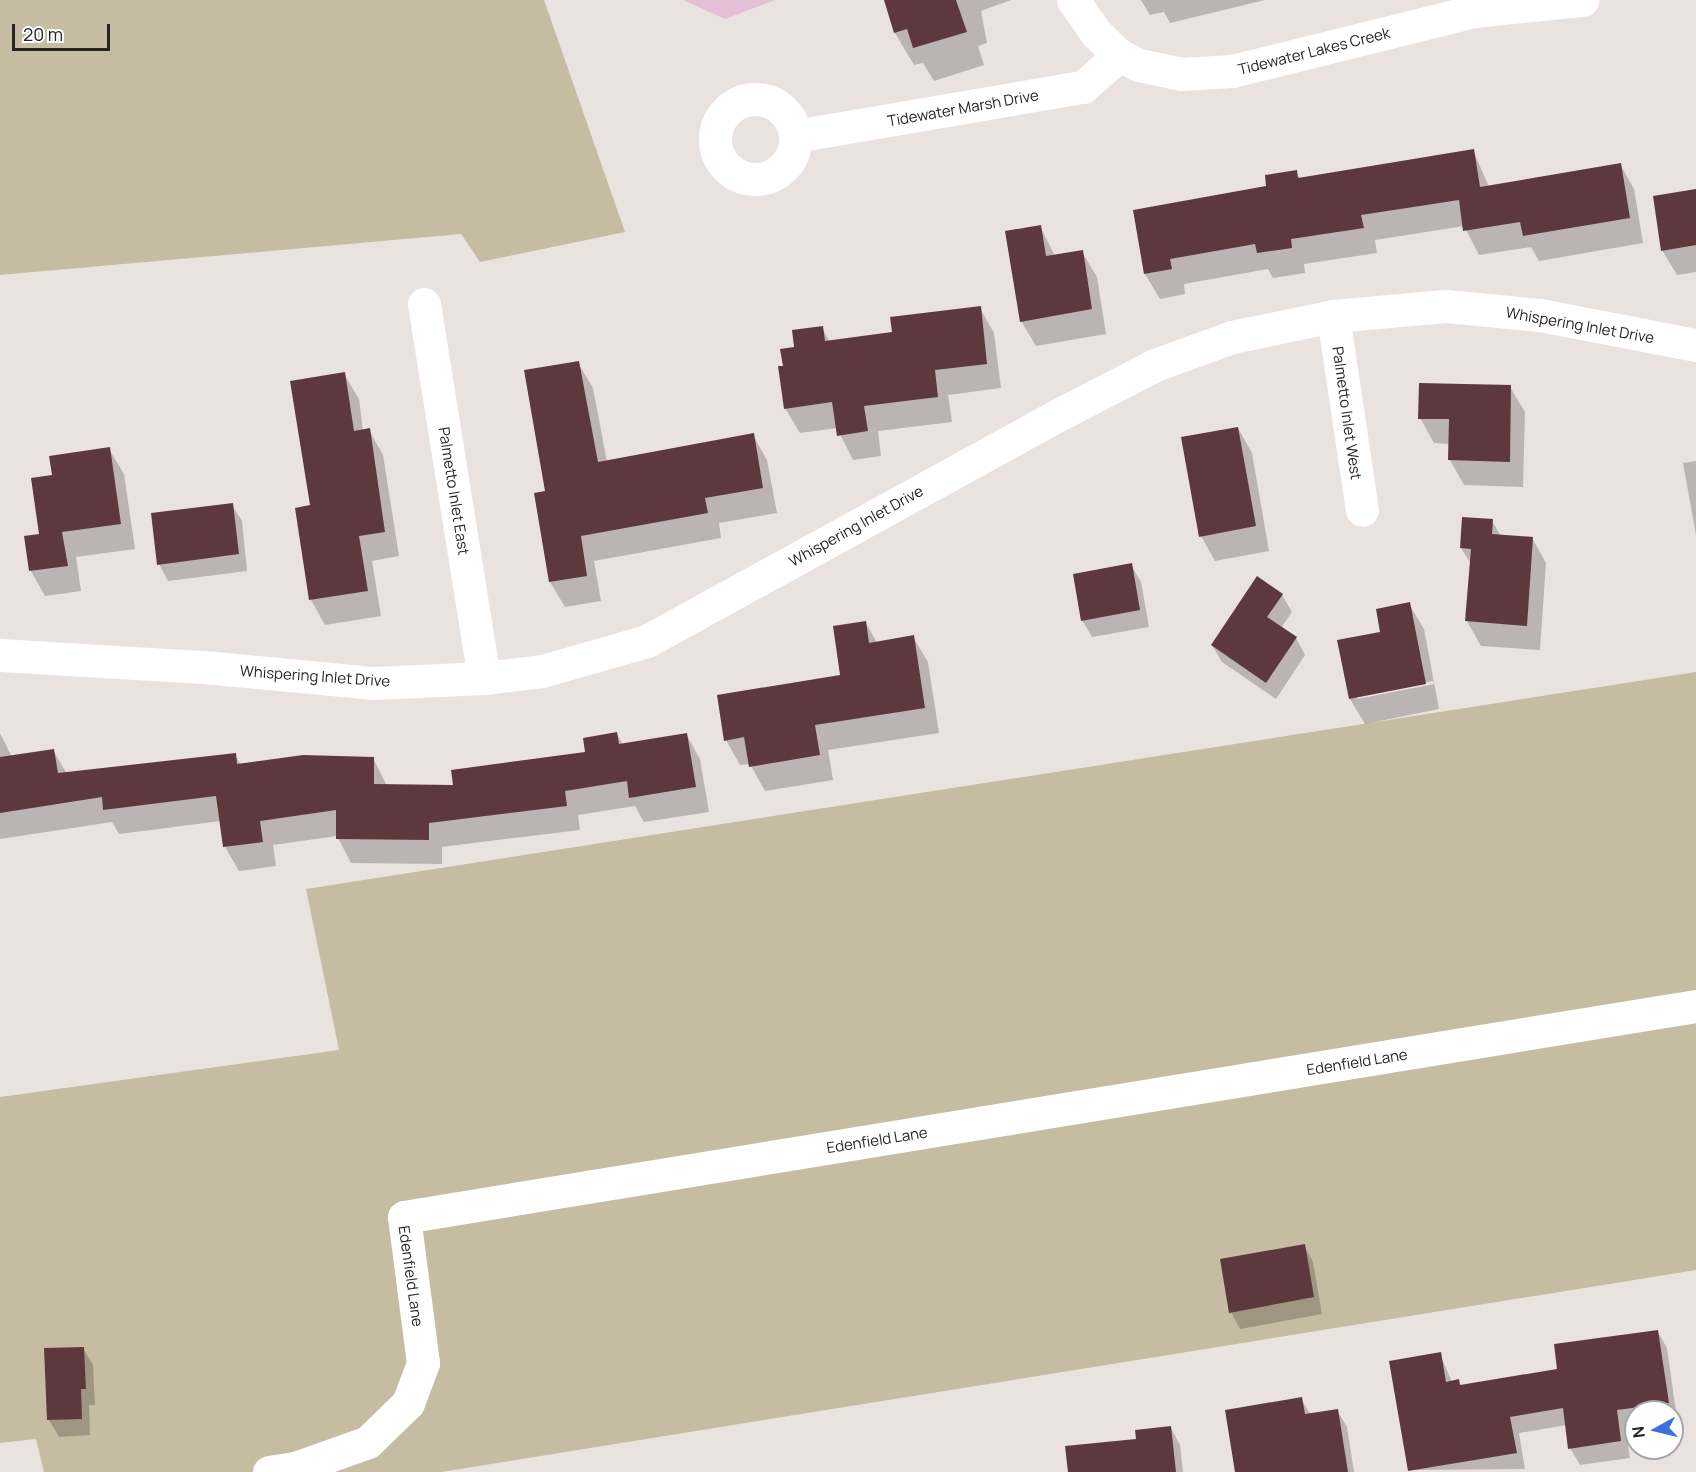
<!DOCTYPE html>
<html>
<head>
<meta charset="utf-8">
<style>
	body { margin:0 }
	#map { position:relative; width:1696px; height:1472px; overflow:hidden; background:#eae2df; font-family:Manrope,sans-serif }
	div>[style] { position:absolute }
	.green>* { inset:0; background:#c6bca1 }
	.water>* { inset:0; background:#e5bfd5 }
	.shadow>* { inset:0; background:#0003 }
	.building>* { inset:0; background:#5d393e }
	.minor>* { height:33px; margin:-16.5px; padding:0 16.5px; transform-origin:16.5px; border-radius:16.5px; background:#fff }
	.minor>.ring { margin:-16.5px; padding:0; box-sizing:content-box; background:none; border:33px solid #fff; border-radius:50% }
	span { translate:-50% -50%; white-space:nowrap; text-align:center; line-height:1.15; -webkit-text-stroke:6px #fff; paint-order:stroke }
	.street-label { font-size:15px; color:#262322 }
	.north { position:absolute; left:1624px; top:1400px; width:60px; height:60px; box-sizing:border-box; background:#fff; border:2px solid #a8a7a7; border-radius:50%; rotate:262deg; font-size:16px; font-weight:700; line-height:24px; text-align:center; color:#262322 }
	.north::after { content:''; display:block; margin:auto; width:21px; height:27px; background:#3c70e0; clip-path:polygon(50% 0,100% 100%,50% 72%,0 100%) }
	.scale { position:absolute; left:12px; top:24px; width:98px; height:27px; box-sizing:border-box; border:3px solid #262322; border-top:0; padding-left:8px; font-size:18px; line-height:21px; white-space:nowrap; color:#262322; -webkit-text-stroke:4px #fff; paint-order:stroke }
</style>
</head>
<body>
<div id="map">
	<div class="green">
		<i style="clip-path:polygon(0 0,544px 0,625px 232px,480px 262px,461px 234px,0 275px)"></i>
		<i style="clip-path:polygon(1696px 672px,1696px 1270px,441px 1472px,44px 1472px,36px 1439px,0 1443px,0 1097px,339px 1050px,306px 889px)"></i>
	</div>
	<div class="water">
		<i style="clip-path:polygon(683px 0,775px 0,725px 19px)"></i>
	</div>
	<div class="shadow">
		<i style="clip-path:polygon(884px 0,1011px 0,981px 11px,987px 43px,978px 46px,984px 65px,934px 81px,923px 63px,914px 65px,895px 33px)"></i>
		<i style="clip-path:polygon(1141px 0,1265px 0,1170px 23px,1164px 12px,1150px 15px)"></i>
		<i style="clip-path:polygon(1473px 150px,1489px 187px,1620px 164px,1634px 189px,1643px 243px,1539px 261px,1531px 247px,1479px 255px,1464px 226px,1375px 240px,1377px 253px,1304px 264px,1305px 273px,1273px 278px,1268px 269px,1184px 284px,1185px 294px,1160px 299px,1145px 274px,1296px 171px,1300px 179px)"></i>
		<i style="clip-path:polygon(1696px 191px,1696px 272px,1677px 275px,1662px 250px)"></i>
		<i style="clip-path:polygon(1040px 226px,1055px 256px,1082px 252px,1097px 277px,1106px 334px,1036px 346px,1021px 321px)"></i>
		<i style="clip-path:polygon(980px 308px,994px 333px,1001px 388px,948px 395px,952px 422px,878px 431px,881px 456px,853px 460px,837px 428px,800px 433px,785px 408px,785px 367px,796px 348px,822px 328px,830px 342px,894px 333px)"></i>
		<i style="clip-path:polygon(578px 363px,593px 388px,607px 462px,753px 435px,767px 460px,777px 513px,719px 523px,721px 538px,594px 561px,601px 601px,565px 607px,550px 582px,536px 494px,546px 493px)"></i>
		<i style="clip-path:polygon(344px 374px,359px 399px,363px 431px,369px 430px,383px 455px,399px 556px,372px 561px,381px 616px,325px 625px,311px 600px,296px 509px,312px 507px)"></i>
		<i style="clip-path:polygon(1510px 387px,1525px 412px,1523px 487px,1464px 485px,1450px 460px,1450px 444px,1434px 443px,1420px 418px)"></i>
		<i style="clip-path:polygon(1238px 428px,1252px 453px,1269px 551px,1215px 561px,1201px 536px)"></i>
		<i style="clip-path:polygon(109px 449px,124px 474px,135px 549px,76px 557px,81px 591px,45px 596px,31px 571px,53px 476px)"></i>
		<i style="clip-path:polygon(1696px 461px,1696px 535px,1683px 463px)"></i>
		<i style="clip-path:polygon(232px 505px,242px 521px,247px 571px,168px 581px,159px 564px)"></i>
		<i style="clip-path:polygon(1492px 521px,1501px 536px,1532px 538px,1546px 563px,1540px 650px,1481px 646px,1467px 621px,1471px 564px,1461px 548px)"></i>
		<i style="clip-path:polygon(1131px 565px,1141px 582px,1149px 627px,1092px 637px,1082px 620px)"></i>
		<i style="clip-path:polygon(1282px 595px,1292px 612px,1281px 628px,1296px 638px,1305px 655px,1276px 699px,1222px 662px,1212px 645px)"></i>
		<i style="clip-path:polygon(evenodd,1409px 604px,1424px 629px,1439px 709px,1365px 724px,1350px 699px,1339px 642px,1382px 633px,1409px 604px,1433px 681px,1434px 684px,1357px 699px,1357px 696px,1433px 681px)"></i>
		<i style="clip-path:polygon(866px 623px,877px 643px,913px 637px,928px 662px,939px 733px,828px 750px,833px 780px,765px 791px,750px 764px,740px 765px,726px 740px,842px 677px)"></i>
		<i style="clip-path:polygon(0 733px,12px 757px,53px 750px,67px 774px,235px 755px,241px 765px,373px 758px,387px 786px,455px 786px,587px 754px,617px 734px,623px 745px,686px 734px,700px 759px,709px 812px,644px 822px,635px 806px,578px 815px,580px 830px,442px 847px,442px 864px,351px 863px,337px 836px,273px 845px,276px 866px,239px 871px,225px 847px,221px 821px,119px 834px,112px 822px,0 839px)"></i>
		<i style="clip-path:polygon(1304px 1245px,1313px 1262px,1322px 1314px,1240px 1329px,1231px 1312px)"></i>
		<i style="clip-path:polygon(1658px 1332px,1667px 1348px,1677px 1419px,1672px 1420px,1672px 1412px,1636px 1412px,1636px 1425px,1625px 1427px,1630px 1458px,1580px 1465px,1570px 1448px,1567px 1425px,1519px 1433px,1525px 1469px,1410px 1470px,1440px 1354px,1452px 1382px,1458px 1381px,1461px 1387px,1559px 1370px)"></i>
		<i style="clip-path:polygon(83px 1348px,93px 1365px,95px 1405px,89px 1405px,90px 1435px,59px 1437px,49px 1420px,46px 1350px)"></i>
		<i style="clip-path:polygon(1301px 1399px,1311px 1415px,1337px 1410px,1347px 1427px,1354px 1472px,1237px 1472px)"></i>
		<i style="clip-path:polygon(1171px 1428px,1180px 1445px,1183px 1472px,1069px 1472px)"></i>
	</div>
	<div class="building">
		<i style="clip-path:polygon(884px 0,956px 0,967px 32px,913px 48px,907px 29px,894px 33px)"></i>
		<i style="clip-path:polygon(1474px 149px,1480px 187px,1621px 163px,1630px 218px,1523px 236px,1520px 222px,1463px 231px,1459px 200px,1361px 215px,1364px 228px,1291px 239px,1292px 248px,1257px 253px,1255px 244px,1170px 259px,1172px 269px,1144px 274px,1133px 210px,1266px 186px,1265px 175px,1297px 170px,1298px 178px)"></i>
		<i style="clip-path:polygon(1696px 189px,1696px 245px,1661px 251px,1653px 196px)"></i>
		<i style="clip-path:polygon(1041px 225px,1046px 256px,1083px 250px,1092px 309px,1020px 322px,1005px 231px)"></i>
		<i style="clip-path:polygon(981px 306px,987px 364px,935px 370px,938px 397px,864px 406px,868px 431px,837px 436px,832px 402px,784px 409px,778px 366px,783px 366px,780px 349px,794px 347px,792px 330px,823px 326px,825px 341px,892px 332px,890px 317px)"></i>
		<i style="clip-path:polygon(579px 361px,598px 462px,754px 433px,763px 488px,705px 498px,708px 513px,581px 536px,587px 576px,549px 582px,534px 493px,545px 491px,524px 370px)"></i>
		<i style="clip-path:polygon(345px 372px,354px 431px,370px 428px,385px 532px,359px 536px,368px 591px,309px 600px,295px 508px,310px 505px,290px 381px)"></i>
		<i style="clip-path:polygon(1419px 383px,1511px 385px,1510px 462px,1448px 460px,1449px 419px,1418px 419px)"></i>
		<i style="clip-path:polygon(1238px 427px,1256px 526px,1199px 537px,1181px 437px)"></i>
		<i style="clip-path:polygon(110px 447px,121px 524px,62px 532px,68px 566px,29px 571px,24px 536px,39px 534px,31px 478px,52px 475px,49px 456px)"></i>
		<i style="clip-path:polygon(233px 503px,239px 554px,157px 565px,151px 513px)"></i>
		<i style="clip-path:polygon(1462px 517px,1493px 519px,1492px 534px,1533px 537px,1527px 626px,1465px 621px,1471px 549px,1460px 548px)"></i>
		<i style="clip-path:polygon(1132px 563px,1140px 610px,1081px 621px,1073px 574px)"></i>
		<i style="clip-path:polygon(1257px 576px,1283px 594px,1267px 617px,1297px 637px,1266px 683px,1211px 645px)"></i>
		<i style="clip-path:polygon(1410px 602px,1426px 684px,1349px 699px,1337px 640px,1380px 632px,1376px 609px)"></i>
		<i style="clip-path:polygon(866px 621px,869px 643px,914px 635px,925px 708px,815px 725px,820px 755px,749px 767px,744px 737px,724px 741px,717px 695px,840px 675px,833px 626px)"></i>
		<i style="clip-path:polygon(617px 732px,619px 744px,687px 733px,696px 787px,629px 798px,627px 781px,565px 791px,567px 806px,429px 823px,429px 840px,336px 839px,336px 810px,260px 821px,263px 842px,223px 847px,216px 796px,103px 810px,102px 797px,0 813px,0 757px,54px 749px,58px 773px,236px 753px,237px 764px,303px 755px,374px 757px,374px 784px,453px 785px,451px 770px,585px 752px,583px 738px)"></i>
		<i style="clip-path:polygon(1305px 1244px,1314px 1297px,1229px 1313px,1220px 1259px)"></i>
		<i style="clip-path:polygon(1658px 1330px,1669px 1403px,1617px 1410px,1621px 1441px,1568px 1449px,1563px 1408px,1510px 1417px,1517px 1453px,1408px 1471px,1389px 1361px,1441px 1352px,1446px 1382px,1459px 1379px,1460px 1385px,1557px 1369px,1554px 1344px)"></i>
		<i style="clip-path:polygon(84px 1347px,86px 1389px,81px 1389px,82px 1419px,47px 1420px,44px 1348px)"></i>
		<i style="clip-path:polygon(1302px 1397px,1305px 1414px,1338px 1409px,1348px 1472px,1235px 1472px,1225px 1410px)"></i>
		<i style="clip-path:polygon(1171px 1426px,1176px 1472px,1068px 1472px,1065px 1446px,1136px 1439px,1135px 1430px)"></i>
	</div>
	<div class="minor">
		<i style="left:1073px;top:0;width:40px;rotate:55.1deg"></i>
		<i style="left:1096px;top:33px;width:32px;rotate:44deg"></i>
		<i style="left:1119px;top:55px;width:22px;rotate:27deg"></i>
		<i style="left:1139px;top:65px;width:44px;rotate:11.8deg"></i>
		<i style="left:1182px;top:74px;width:50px;rotate:-3.4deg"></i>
		<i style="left:1232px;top:71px;width:250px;rotate:-13.9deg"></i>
		<i style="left:1475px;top:11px;width:108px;rotate:-5.9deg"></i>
		<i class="ring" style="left:715px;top:99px;width:47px;height:47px"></i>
		<i style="left:795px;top:136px;width:292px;rotate:-9.7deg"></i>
		<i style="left:1083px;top:87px;width:48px;rotate:-41.6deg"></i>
		<i style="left:424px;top:304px;width:379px;rotate:80.9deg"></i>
		<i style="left:1333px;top:316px;width:196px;rotate:81.5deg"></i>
		<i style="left:0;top:655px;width:204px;rotate:3.4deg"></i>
		<i style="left:204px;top:667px;width:171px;rotate:5.4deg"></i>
		<i style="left:374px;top:683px;width:110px;rotate:-2.6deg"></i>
		<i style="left:484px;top:678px;width:58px;rotate:-6.9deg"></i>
		<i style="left:542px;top:671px;width:109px;rotate:-15.9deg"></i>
		<i style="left:647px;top:641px;width:476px;rotate:-28.8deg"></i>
		<i style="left:1064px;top:412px;width:102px;rotate:-27.3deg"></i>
		<i style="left:1155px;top:365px;width:82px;rotate:-20deg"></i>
		<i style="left:1232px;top:337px;width:103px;rotate:-11.7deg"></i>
		<i style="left:1333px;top:316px;width:113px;rotate:-5.1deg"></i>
		<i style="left:1446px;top:306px;width:94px;rotate:5.5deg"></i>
		<i style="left:1540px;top:315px;width:159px;rotate:10.9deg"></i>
		<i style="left:269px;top:1472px;width:26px;rotate:-9deg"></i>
		<i style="left:295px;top:1468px;width:77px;rotate:-19.6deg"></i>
		<i style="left:368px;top:1442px;width:56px;rotate:-44.3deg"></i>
		<i style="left:408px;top:1403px;width:43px;rotate:-69.4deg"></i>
		<i style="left:423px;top:1363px;width:147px;rotate:-97.4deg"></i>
		<i style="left:404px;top:1217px;width:1309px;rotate:-9.28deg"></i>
	</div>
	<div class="street-label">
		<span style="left:1314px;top:51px;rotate:-14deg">Tidewater Lakes Creek</span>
		<span style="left:963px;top:108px;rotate:-10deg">Tidewater Marsh Drive</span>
		<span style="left:1580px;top:325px;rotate:10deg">Whispering Inlet Drive</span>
		<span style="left:1347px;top:413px;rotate:82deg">Palmetto Inlet West</span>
		<span style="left:454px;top:491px;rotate:81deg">Palmetto Inlet East</span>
		<span style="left:856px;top:526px;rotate:-29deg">Whispering Inlet Drive</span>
		<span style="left:315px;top:676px;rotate:4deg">Whispering Inlet Drive</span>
		<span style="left:1357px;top:1062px;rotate:-9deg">Edenfield Lane</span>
		<span style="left:877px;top:1140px;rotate:-9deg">Edenfield Lane</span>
		<span style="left:411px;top:1276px;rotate:82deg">Edenfield Lane</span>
	</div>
	<div class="north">N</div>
	<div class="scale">20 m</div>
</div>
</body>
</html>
